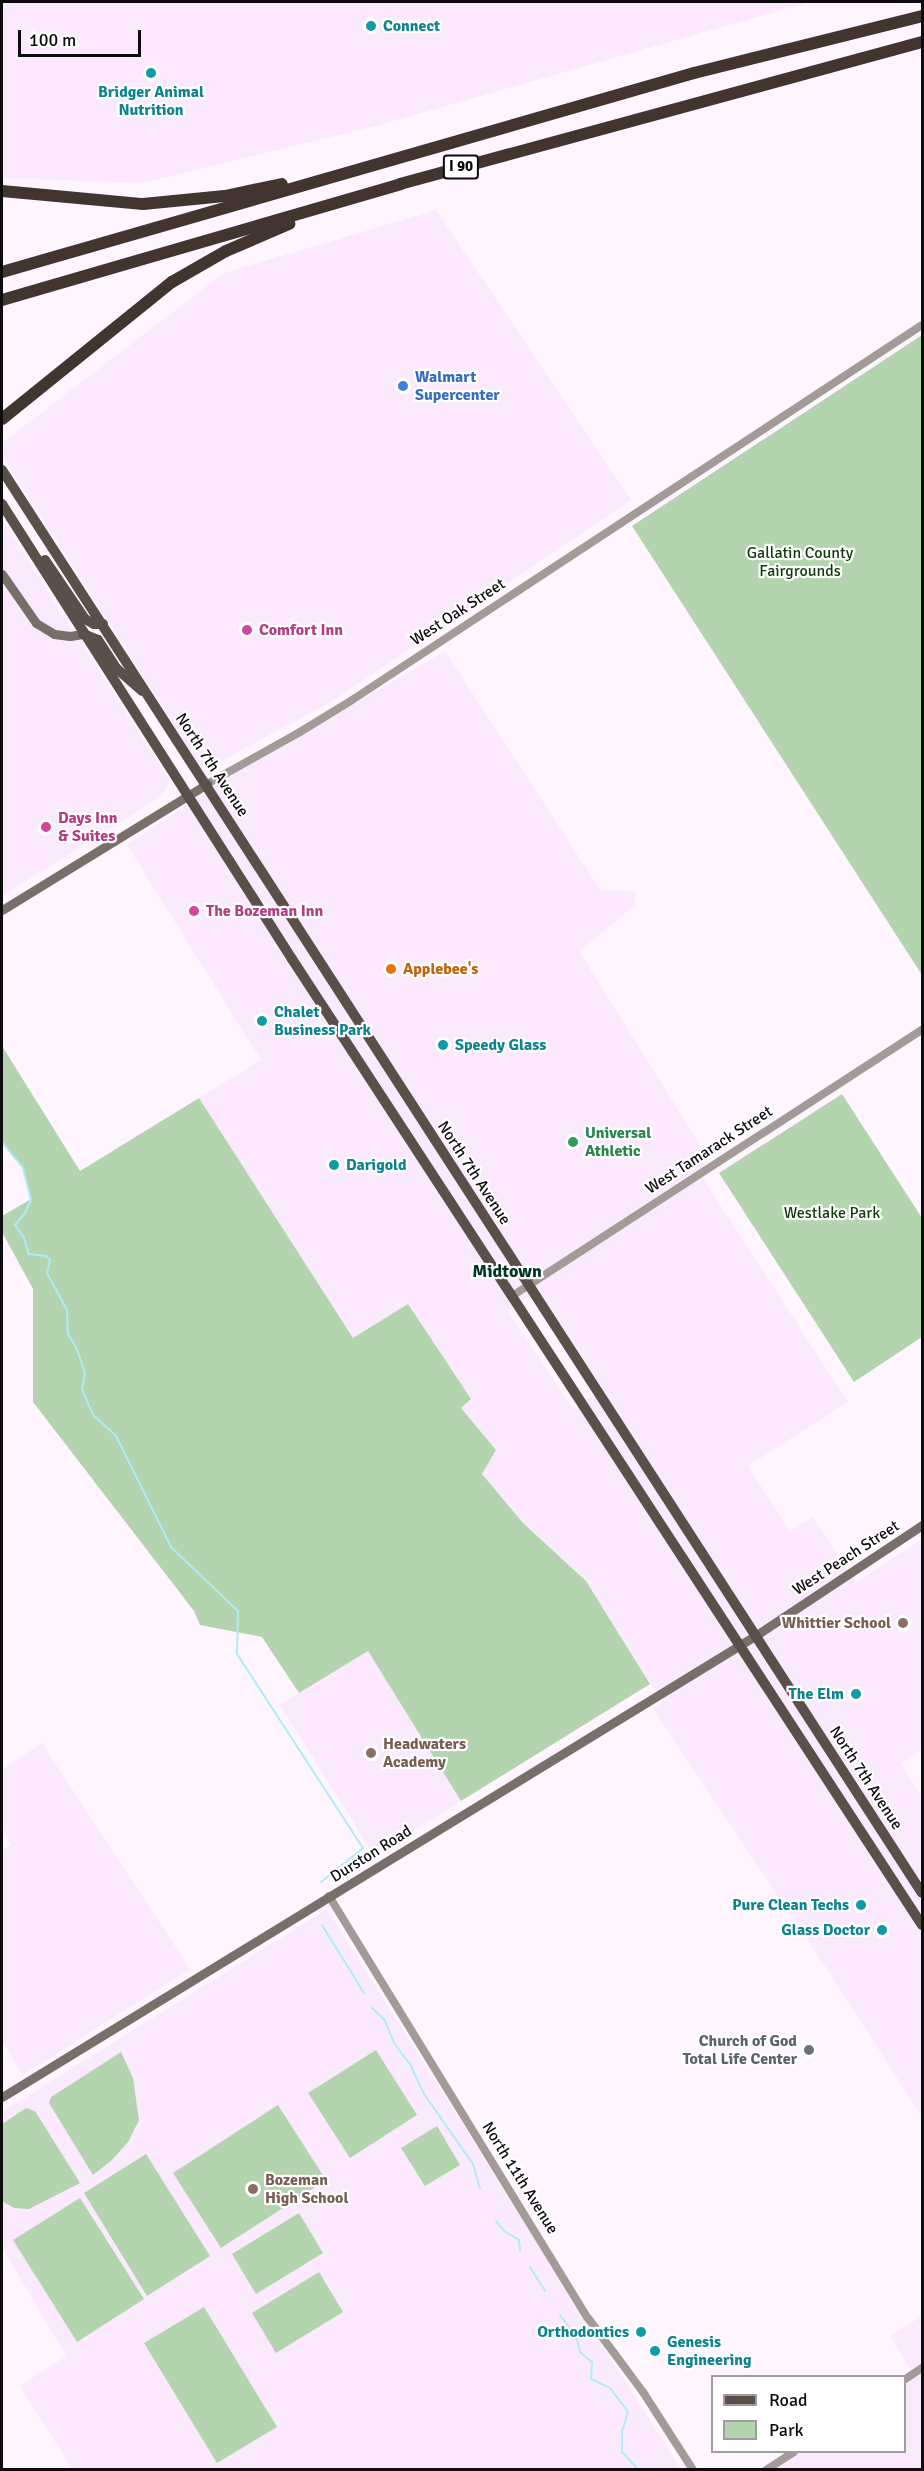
<!DOCTYPE html>
<html>
<head>
<meta charset="utf-8">
<style>
	body { margin:0 }
	#map { position:relative; width:924px; height:2471px; overflow:hidden; background:#fef5ff; font-family:Signika,sans-serif }
	div>[style] { position:absolute }
	.built>* { inset:0; background:#fbeafd }
	.green>* { inset:0; background:#b3d4ae }
	.stream>* { height:2px; margin:-1px; padding:0 1px; transform-origin:1px; border-radius:1px; background:#adecf8 }
	.tertiary>* { height:8px; margin:-4px; padding:0 4px; transform-origin:4px; border-radius:4px; background:#a29b97 }
	.secondary>* { height:9px; margin:-4.5px; padding:0 4.5px; transform-origin:4.5px; border-radius:4.5px; background:#786e6a }
	.primary>* { height:10px; margin:-5px; padding:0 5px; transform-origin:5px; border-radius:5px; background:#5b4f4a }
	.motorway>* { height:12px; margin:-6px; padding:0 6px; transform-origin:6px; border-radius:6px; background:#423530 }
	.dots>* { width:16px; height:16px; translate:-50% -50%; box-sizing:border-box; border:3px solid #fff; border-radius:50% }
	span { translate:-50% -50%; white-space:nowrap; text-align:center; line-height:1.15; -webkit-text-stroke:4.5px #fff; paint-order:stroke }
	.shield-label span { padding:2px 4px; background:#fff; border:2px solid; border-radius:4px; -webkit-text-stroke-width:0 }
	.shield-label { font-size:15px; color:#0e0b0f; font-weight:700 }
	.culture-label { font-size:16px; color:#0d838f; font-weight:700 }
	.left { translate:0 -50%; text-align:left }
	.right { translate:-100% -50%; text-align:right }
	.shop-label { font-size:16px; color:#366cbe; font-weight:700 }
	.park-label { font-size:16px; color:#0d3c07 }
	.street-label { font-size:16px; color:#0e0b0f }
	.hotel-label { font-size:16px; color:#b23c85; font-weight:700 }
	.food-label { font-size:16px; color:#c56008; font-weight:700 }
	.leisure-label { font-size:16px; color:#27864d; font-weight:700 }
	.education-label { font-size:16px; color:#785e54; font-weight:700 }
	.worship-label { font-size:16px; color:#5b616d; font-weight:700 }
	.neighbourhood-label { font-size:18px; color:#003627; font-weight:700 }
	.frame { position:absolute; inset:0; border:3px solid #0e0b0f; pointer-events:none }
	.legend { position:absolute; left:711px; top:2375px; width:195px; height:78px; box-sizing:border-box; background:#fff; border:2px solid #9f9d9f; margin:0; padding:8px 10px; list-style:none; font-size:18px; color:#0e0b0f }
	.legend li { display:flex; align-items:center; gap:12px; height:30px }
	.legend b { width:30px; border:2px solid #9f9d9f }
	.scale { position:absolute; left:18px; top:30px; width:123px; height:27px; box-sizing:border-box; border:3px solid #0e0b0f; border-top:0; padding-left:8px; font-size:18px; line-height:21px; white-space:nowrap; color:#0e0b0f; -webkit-text-stroke:4px #fff; paint-order:stroke }
</style>
</head>
<body>
<div id="map">
	<div class="built">
		<i style="clip-path:polygon(2px 2px,810px 2px,376px 126px,142px 183px,2px 178px)"></i>
		<i style="clip-path:polygon(436px 210px,631px 500px,331px 702px,225px 759px,211px 765px,202px 765px,197px 761px,2px 455px,2px 443px,224px 273px)"></i>
		<i style="clip-path:polygon(2px 520px,170px 781px,162px 796px,2px 896px)"></i>
		<i style="clip-path:polygon(evenodd,445px 651px,601px 891px,636px 891px,635px 905px,579px 951px,705px 1153px,704px 1180px,848px 1402px,748px 1466px,790px 1531px,813px 1517px,856px 1583px,922px 1539px,922px 1749px,901px 1764px,922px 1798px,922px 2117px,833px 1978px,653px 1709px,662px 1702px,586px 1581px,523px 1523px,482px 1474px,496px 1450px,461px 1408px,470px 1399px,408px 1304px,353px 1338px,199px 1098px,261px 1060px,127px 845px,230px 776px,445px 651px,538px 1290px,603px 1389px,573px 1409px,508px 1311px,538px 1290px)"></i>
		<i style="clip-path:polygon(368px 1650px,461px 1801px,374px 1855px,280px 1705px)"></i>
		<i style="clip-path:polygon(42px 1743px,190px 1969px,23px 2075px,2px 2041px,2px 1850px,11px 1844px,2px 1829px,2px 1769px)"></i>
		<i style="clip-path:polygon(327px 1909px,386px 2003px,681px 2469px,72px 2469px,20px 2386px,66px 2356px,2px 2247px,2px 2112px)"></i>
		<i style="clip-path:polygon(922px 2316px,922px 2469px,766px 2470px,794px 2452px,904px 2452px,905px 2380px,913px 2374px,890px 2336px)"></i>
	</div>
	<div class="green">
		<i style="clip-path:polygon(922px 335px,922px 975px,632px 526px)"></i>
		<i style="clip-path:polygon(2px 1046px,80px 1171px,199px 1098px,353px 1338px,408px 1304px,471px 1399px,461px 1408px,496px 1450px,482px 1474px,523px 1523px,586px 1581px,650px 1684px,461px 1801px,368px 1651px,299px 1693px,262px 1637px,200px 1625px,194px 1611px,33px 1402px,33px 1289px,2px 1232px,2px 1216px,31px 1199px,23px 1168px,2px 1142px)"></i>
		<i style="clip-path:polygon(842px 1094px,922px 1218px,922px 1337px,854px 1382px,719px 1173px)"></i>
		<i style="clip-path:polygon(376px 2050px,417px 2115px,350px 2158px,308px 2093px)"></i>
		<i style="clip-path:polygon(121px 2052px,133px 2078px,139px 2120px,128px 2142px,112px 2160px,93px 2175px,49px 2103px,51px 2097px)"></i>
		<i style="clip-path:polygon(278px 2105px,326px 2180px,221px 2248px,173px 2173px)"></i>
		<i style="clip-path:polygon(26px 2108px,35px 2111px,80px 2183px,29px 2209px,14px 2208px,2px 2201px,2px 2124px)"></i>
		<i style="clip-path:polygon(437px 2126px,460px 2165px,425px 2186px,401px 2148px)"></i>
		<i style="clip-path:polygon(146px 2154px,210px 2256px,147px 2296px,84px 2193px)"></i>
		<i style="clip-path:polygon(80px 2198px,144px 2299px,77px 2342px,13px 2240px)"></i>
		<i style="clip-path:polygon(299px 2213px,323px 2253px,256px 2294px,232px 2254px)"></i>
		<i style="clip-path:polygon(319px 2272px,343px 2312px,276px 2353px,252px 2313px)"></i>
		<i style="clip-path:polygon(204px 2307px,277px 2427px,217px 2463px,144px 2343px)"></i>
	</div>
	<div class="stream">
		<i style="left:2px;top:1142px;width:33px;rotate:51deg"></i>
		<i style="left:23px;top:1168px;width:32px;rotate:76deg"></i>
		<i style="left:31px;top:1199px;width:15px;rotate:113deg"></i>
		<i style="left:25px;top:1213px;width:16px;rotate:130deg"></i>
		<i style="left:15px;top:1225px;width:16px;rotate:55deg"></i>
		<i style="left:24px;top:1238px;width:17px;rotate:73deg"></i>
		<i style="left:29px;top:1254px;width:17px;rotate:7deg"></i>
		<i style="left:46px;top:1256px;width:6px;rotate:45deg"></i>
		<i style="left:50px;top:1260px;width:13px;rotate:103deg"></i>
		<i style="left:47px;top:1273px;width:42px;rotate:61.6deg"></i>
		<i style="left:67px;top:1310px;width:24px;rotate:88deg"></i>
		<i style="left:68px;top:1334px;width:17px;rotate:59deg"></i>
		<i style="left:77px;top:1349px;width:26px;rotate:72deg"></i>
		<i style="left:85px;top:1374px;width:15px;rotate:101deg"></i>
		<i style="left:82px;top:1389px;width:28px;rotate:67deg"></i>
		<i style="left:93px;top:1415px;width:31px;rotate:42deg"></i>
		<i style="left:116px;top:1436px;width:124px;rotate:63.6deg"></i>
		<i style="left:171px;top:1547px;width:93px;rotate:43.7deg"></i>
		<i style="left:238px;top:1611px;width:43px;rotate:91.3deg"></i>
		<i style="left:237px;top:1654px;width:231px;rotate:57deg"></i>
		<i style="left:363px;top:1848px;width:54px;rotate:141deg"></i>
		<i style="left:322px;top:1925px;width:80px;rotate:58.3deg"></i>
		<i style="left:372px;top:2008px;width:16px;rotate:43deg"></i>
		<i style="left:384px;top:2019px;width:26px;rotate:67deg"></i>
		<i style="left:394px;top:2043px;width:26px;rotate:53deg"></i>
		<i style="left:410px;top:2064px;width:33px;rotate:65deg"></i>
		<i style="left:424px;top:2094px;width:85px;rotate:55deg"></i>
		<i style="left:473px;top:2164px;width:25px;rotate:74deg"></i>
		<i style="left:496px;top:2221px;width:13px;rotate:51deg"></i>
		<i style="left:504px;top:2231px;width:17px;rotate:31deg"></i>
		<i style="left:519px;top:2240px;width:10px;rotate:84deg"></i>
		<i style="left:530px;top:2267px;width:28px;rotate:58deg"></i>
		<i style="left:560px;top:2315px;width:26px;rotate:53deg"></i>
		<i style="left:576px;top:2336px;width:16px;rotate:76deg"></i>
		<i style="left:580px;top:2352px;width:16px;rotate:40deg"></i>
		<i style="left:592px;top:2362px;width:17px;rotate:93deg"></i>
		<i style="left:591px;top:2379px;width:21px;rotate:25deg"></i>
		<i style="left:610px;top:2388px;width:30px;rotate:53deg"></i>
		<i style="left:628px;top:2412px;width:21px;rotate:107deg"></i>
		<i style="left:622px;top:2432px;width:20px;rotate:90deg"></i>
		<i style="left:622px;top:2452px;width:25px;rotate:47deg"></i>
	</div>
	<div class="tertiary">
		<i style="left:207px;top:784px;width:107px;rotate:-29.2deg"></i>
		<i style="left:300px;top:732px;width:61px;rotate:-31.6deg"></i>
		<i style="left:352px;top:700px;width:682px;rotate:-33.34deg"></i>
		<i style="left:512px;top:1296px;width:489px;rotate:-33deg"></i>
		<i style="left:329px;top:1896px;width:495px;rotate:58.5deg"></i>
		<i style="left:588px;top:2318px;width:92px;rotate:53.4deg"></i>
		<i style="left:643px;top:2392px;width:93px;rotate:57.3deg"></i>
		<i style="left:904px;top:2380px;width:22px;rotate:-34deg"></i>
		<i style="left:766px;top:2470px;width:33px;rotate:-33deg"></i>
	</div>
	<div class="secondary">
		<i style="left:2px;top:574px;width:60px;rotate:55.2deg"></i>
		<i style="left:36px;top:623px;width:21px;rotate:31deg"></i>
		<i style="left:54px;top:634px;width:16px;rotate:7deg"></i>
		<i style="left:70px;top:636px;width:13px;rotate:-9deg"></i>
		<i style="left:2px;top:910px;width:241px;rotate:-31.6deg"></i>
		<i style="left:2px;top:2097px;width:883px;rotate:-31.48deg"></i>
		<i style="left:755px;top:1636px;width:201px;rotate:-33.6deg"></i>
	</div>
	<div class="primary">
		<i style="left:2px;top:470px;width:1694px;rotate:57.12deg"></i>
		<i style="left:2px;top:504px;width:540px;rotate:57.49deg"></i>
		<i style="left:292px;top:959px;width:1153px;rotate:56.89deg"></i>
		<i style="left:45px;top:560px;width:71px;rotate:55.9deg"></i>
		<i style="left:85px;top:619px;width:10px;rotate:29deg"></i>
		<i style="left:94px;top:624px;width:9px"></i>
		<i style="left:83px;top:634px;width:16px;rotate:22deg"></i>
		<i style="left:98px;top:640px;width:35px;rotate:57deg"></i>
		<i style="left:117px;top:669px;width:33px;rotate:41deg"></i>
	</div>
	<div class="motorway">
		<i style="left:2px;top:191px;width:142px;rotate:5.3deg"></i>
		<i style="left:143px;top:204px;width:82px;rotate:-5.6deg"></i>
		<i style="left:225px;top:196px;width:58px;rotate:-11.9deg"></i>
		<i style="left:2px;top:272px;width:720px;rotate:-16.04deg"></i>
		<i style="left:694px;top:73px;width:235px;rotate:-14deg"></i>
		<i style="left:2px;top:300px;width:415px;rotate:-16.2deg"></i>
		<i style="left:400px;top:184px;width:541px;rotate:-15.22deg"></i>
		<i style="left:2px;top:419px;width:218px;rotate:-38.9deg"></i>
		<i style="left:172px;top:282px;width:62px;rotate:-29.9deg"></i>
		<i style="left:226px;top:251px;width:69px;rotate:-23.2deg"></i>
	</div>
	<div class="dots">
		<i style="left:371px;top:26px;background:#0f9aa8"></i>
		<i style="left:151px;top:73px;background:#0f9aa8"></i>
		<i style="left:403px;top:386px;background:#3f7fe0"></i>
		<i style="left:247px;top:630px;background:#d1479c"></i>
		<i style="left:46px;top:827px;background:#d1479c"></i>
		<i style="left:194px;top:911px;background:#d1479c"></i>
		<i style="left:391px;top:969px;background:#e8710a"></i>
		<i style="left:262px;top:1021px;background:#0f9aa8"></i>
		<i style="left:443px;top:1045px;background:#0f9aa8"></i>
		<i style="left:573px;top:1142px;background:#2e9e5b"></i>
		<i style="left:334px;top:1165px;background:#0f9aa8"></i>
		<i style="left:903px;top:1623px;background:#8d6e63"></i>
		<i style="left:856px;top:1694px;background:#0f9aa8"></i>
		<i style="left:371px;top:1753px;background:#8d6e63"></i>
		<i style="left:861px;top:1905px;background:#0f9aa8"></i>
		<i style="left:882px;top:1930px;background:#0f9aa8"></i>
		<i style="left:809px;top:2050px;background:#6b7280"></i>
		<i style="left:253px;top:2189px;background:#8d6e63"></i>
		<i style="left:641px;top:2332px;background:#0f9aa8"></i>
		<i style="left:655px;top:2351px;background:#0f9aa8"></i>
	</div>
	<div class="shield-label">
		<span style="left:461px;top:167px">I 90</span>
	</div>
	<div class="culture-label">
		<span class="left" style="left:383px;top:26px">Connect</span>
		<span style="left:151px;top:101px">Bridger Animal<br>Nutrition</span>
		<span class="left" style="left:274px;top:1021px">Chalet<br>Business Park</span>
		<span class="left" style="left:455px;top:1045px">Speedy Glass</span>
		<span class="left" style="left:346px;top:1165px">Darigold</span>
		<span class="right" style="left:844px;top:1694px">The Elm</span>
		<span class="right" style="left:849px;top:1905px">Pure Clean Techs</span>
		<span class="right" style="left:870px;top:1930px">Glass Doctor</span>
		<span class="right" style="left:629px;top:2332px">Orthodontics</span>
		<span class="left" style="left:667px;top:2351px">Genesis<br>Engineering</span>
	</div>
	<div class="shop-label">
		<span class="left" style="left:415px;top:386px">Walmart<br>Supercenter</span>
	</div>
	<div class="park-label">
		<span style="left:800px;top:562px">Gallatin County<br>Fairgrounds</span>
		<span style="left:832px;top:1213px">Westlake Park</span>
	</div>
	<div class="street-label">
		<span style="left:458px;top:612px;rotate:-33deg">West Oak Street</span>
		<span style="left:212px;top:765px;rotate:57deg">North 7th Avenue</span>
		<span style="left:709px;top:1150px;rotate:-33deg">West Tamarack Street</span>
		<span style="left:474px;top:1173px;rotate:57deg">North 7th Avenue</span>
		<span style="left:846px;top:1558px;rotate:-33deg">West Peach Street</span>
		<span style="left:866px;top:1778px;rotate:57deg">North 7th Avenue</span>
		<span style="left:371px;top:1854px;rotate:-32deg">Durston Road</span>
		<span style="left:520px;top:2178px;rotate:58deg">North 11th Avenue</span>
	</div>
	<div class="hotel-label">
		<span class="left" style="left:259px;top:630px">Comfort Inn</span>
		<span class="left" style="left:58px;top:827px">Days Inn<br>&amp; Suites</span>
		<span class="left" style="left:206px;top:911px">The Bozeman Inn</span>
	</div>
	<div class="food-label">
		<span class="left" style="left:403px;top:969px">Applebee's</span>
	</div>
	<div class="leisure-label">
		<span class="left" style="left:585px;top:1142px">Universal<br>Athletic</span>
	</div>
	<div class="education-label">
		<span class="right" style="left:891px;top:1623px">Whittier School</span>
		<span class="left" style="left:383px;top:1753px">Headwaters<br>Academy</span>
		<span class="left" style="left:265px;top:2189px">Bozeman<br>High School</span>
	</div>
	<div class="worship-label">
		<span class="right" style="left:797px;top:2050px">Church of God<br>Total Life Center</span>
	</div>
	<div class="neighbourhood-label">
		<span style="left:507px;top:1271px">Midtown</span>
	</div>
	<div class="frame"></div>
	<ul class="legend">
	<li><b style="height:8px;background:#5b4f4a"></b>Road</li>
	<li><b style="height:16px;background:#b3d4ae"></b>Park</li>
	</ul>
	<div class="scale">100 m</div>
</div>
</body>
</html>
